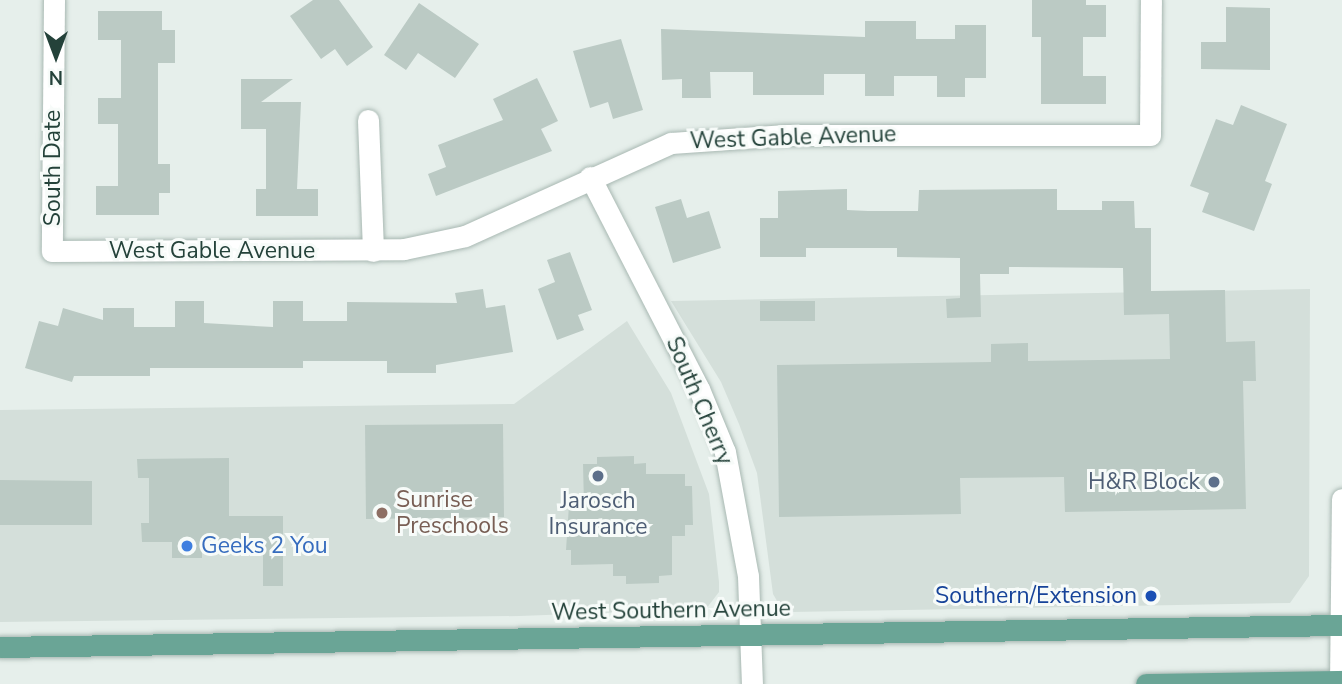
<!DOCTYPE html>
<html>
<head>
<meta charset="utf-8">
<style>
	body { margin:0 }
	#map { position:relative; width:1342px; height:684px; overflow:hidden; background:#e6efeb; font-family:"Nunito Sans",sans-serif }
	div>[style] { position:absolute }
	.built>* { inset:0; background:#d4dfda }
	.building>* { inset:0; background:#bbcac4 }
	.roads { filter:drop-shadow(0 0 2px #a8b8b2) drop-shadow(0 0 2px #a8b8b2) }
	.minor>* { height:21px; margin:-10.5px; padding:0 10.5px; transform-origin:10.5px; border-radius:10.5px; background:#fff }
	.major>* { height:21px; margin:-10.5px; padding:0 10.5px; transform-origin:10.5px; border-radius:10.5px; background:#6aa596 }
	.dots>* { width:19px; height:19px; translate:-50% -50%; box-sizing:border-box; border:4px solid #f7fbf9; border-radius:50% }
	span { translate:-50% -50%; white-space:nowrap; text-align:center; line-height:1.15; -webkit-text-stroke:6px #f7fbf9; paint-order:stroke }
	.street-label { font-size:23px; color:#24423a }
	.service-label { font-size:23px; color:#4e5e75 }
	.right { translate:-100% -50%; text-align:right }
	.education-label { font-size:23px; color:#785e54 }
	.left { translate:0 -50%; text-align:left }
	.shop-label { font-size:23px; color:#366cbe }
	.transit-label { font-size:23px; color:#164399 }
	.north { position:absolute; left:21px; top:21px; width:70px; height:70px; -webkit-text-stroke:5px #f7fbf9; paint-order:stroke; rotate:180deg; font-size:19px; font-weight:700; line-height:28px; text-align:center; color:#24423a }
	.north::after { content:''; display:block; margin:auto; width:24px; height:32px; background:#24423a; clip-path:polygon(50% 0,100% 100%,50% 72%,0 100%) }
</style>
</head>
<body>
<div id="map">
	<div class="built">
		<i style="clip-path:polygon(1310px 289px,1309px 576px,1290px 603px,791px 612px,780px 606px,773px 594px,757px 473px,739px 424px,721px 382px,671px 301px)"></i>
		<i style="clip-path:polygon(627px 321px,671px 393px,709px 494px,719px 582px,719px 592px,706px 609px,519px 616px,0 622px,0 410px,514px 404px)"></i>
	</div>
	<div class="building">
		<i style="clip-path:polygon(313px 0,339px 0,373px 47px,347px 66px,335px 49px,321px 59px,290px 16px)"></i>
		<i style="clip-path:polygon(1032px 0,1086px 0,1086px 5px,1106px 5px,1106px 37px,1083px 37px,1083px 76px,1106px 76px,1106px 104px,1041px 104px,1041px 37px,1032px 37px)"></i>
		<i style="clip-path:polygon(419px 3px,479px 44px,455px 78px,418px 53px,406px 70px,384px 55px)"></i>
		<i style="clip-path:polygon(1226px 7px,1270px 8px,1270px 70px,1201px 69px,1201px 42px,1226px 42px)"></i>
		<i style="clip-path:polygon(98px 11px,162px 11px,162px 30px,175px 30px,175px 63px,158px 63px,158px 164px,170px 164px,170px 193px,159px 193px,159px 215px,96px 215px,96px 186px,118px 186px,118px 124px,98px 124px,98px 98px,121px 98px,121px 40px,98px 40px)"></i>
		<i style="clip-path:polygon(865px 21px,916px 21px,916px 39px,955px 39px,955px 25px,986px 25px,986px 78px,965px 78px,965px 97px,937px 97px,937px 76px,894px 76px,894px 96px,865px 96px,865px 74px,824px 74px,824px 95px,753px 95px,753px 72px,710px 72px,711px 98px,682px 98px,682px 79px,662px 80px,661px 29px,865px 37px)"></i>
		<i style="clip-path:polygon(621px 39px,643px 110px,613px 119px,608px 102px,590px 108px,573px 51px)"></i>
		<i style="clip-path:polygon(537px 78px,558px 121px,541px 129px,552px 151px,436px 196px,428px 174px,446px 167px,438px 145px,503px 120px,493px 99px)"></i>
		<i style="clip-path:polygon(241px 79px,293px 79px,261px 102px,301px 102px,297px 189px,318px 189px,318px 216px,256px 216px,256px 189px,266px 189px,266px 129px,241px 129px)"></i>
		<i style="clip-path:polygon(1241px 105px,1287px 124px,1265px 181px,1272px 184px,1254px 231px,1202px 212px,1209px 193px,1190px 186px,1216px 119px,1233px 125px)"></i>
		<i style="clip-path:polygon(847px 189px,847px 210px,868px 211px,918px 211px,919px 190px,1057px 189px,1057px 210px,1102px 210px,1102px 201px,1134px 201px,1135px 228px,1151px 228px,1151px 291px,1225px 290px,1226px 342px,1255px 341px,1256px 381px,1243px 381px,1246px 509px,1065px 512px,1064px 477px,960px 478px,961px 514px,779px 517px,777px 365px,991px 362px,991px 344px,1028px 343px,1028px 361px,1170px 359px,1169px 314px,1124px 315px,1123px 268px,1009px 267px,1009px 274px,980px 274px,981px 317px,947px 318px,946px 299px,960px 298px,960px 258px,897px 257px,897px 248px,806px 248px,806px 257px,760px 257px,760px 218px,778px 218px,778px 191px)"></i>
		<i style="clip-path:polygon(681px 199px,687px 218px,709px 211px,721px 248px,673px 263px,655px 207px)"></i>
		<i style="clip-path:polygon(570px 252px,592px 310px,578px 315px,584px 330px,557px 340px,538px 289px,555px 282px,547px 260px)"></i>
		<i style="clip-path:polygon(483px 289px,486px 308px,505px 305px,513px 352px,436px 365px,436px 373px,387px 373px,387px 361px,303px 361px,303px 368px,150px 368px,150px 376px,74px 376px,72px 382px,25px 368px,39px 321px,58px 326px,63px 308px,103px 320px,103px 308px,134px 308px,134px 327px,175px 327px,175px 301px,204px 301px,204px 323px,273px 327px,273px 301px,303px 301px,303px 321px,347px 321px,347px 302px,457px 303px,455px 293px)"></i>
		<i style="clip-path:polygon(760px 301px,815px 301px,815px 321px,760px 321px)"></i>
		<i style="clip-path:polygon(503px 424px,504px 517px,366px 519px,365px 425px)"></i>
		<i style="clip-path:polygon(634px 456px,634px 464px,646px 463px,646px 474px,685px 474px,685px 486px,692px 486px,693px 525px,685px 525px,685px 536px,672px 536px,672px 575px,659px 576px,659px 583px,626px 584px,626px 576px,613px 576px,613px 564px,571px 565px,571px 550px,566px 550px,569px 505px,584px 505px,583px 464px,597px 464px,597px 457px)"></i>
		<i style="clip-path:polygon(229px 458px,229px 516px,283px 516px,283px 586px,263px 586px,263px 542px,202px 542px,202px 558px,172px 558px,172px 542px,142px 542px,141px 523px,149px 523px,149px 478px,138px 478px,137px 459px)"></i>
		<i style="clip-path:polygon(0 480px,92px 481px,92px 525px,0 525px)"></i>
	</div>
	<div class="roads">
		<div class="minor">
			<i style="left:54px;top:0;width:251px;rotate:90.5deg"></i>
			<i style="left:52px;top:251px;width:352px;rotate:-0.3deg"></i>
			<i style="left:404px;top:249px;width:62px;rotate:-12deg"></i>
			<i style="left:465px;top:236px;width:226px;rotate:-24.3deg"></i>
			<i style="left:671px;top:143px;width:115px;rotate:-4deg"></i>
			<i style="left:786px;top:135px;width:364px"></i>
			<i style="left:1150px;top:135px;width:135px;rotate:-89.6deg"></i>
			<i style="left:368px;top:120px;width:131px;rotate:87.8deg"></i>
			<i style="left:590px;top:177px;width:238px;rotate:62.8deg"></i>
			<i style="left:699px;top:389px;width:68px;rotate:67.6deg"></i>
			<i style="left:725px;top:452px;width:126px;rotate:79.5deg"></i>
			<i style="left:748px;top:576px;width:108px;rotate:87.9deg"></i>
			<i style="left:1340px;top:684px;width:185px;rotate:-89.4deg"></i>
		</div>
		<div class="major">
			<i style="left:0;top:647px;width:1342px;rotate:-0.94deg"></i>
			<i style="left:1146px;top:684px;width:196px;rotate:-0.9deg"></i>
		</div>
	</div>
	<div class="dots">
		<i style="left:598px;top:476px;background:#5c6f8a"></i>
		<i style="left:1214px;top:482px;background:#5c6f8a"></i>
		<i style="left:382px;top:513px;background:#8d6e63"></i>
		<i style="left:187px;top:546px;background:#3f7fe0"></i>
		<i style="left:1151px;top:596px;background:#1a4fb4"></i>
	</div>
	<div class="street-label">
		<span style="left:793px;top:138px;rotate:-2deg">West Gable Avenue</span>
		<span style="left:53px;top:168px;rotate:-90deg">South Date</span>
		<span style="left:212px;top:251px">West Gable Avenue</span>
		<span style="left:699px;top:401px;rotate:67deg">South Cherry</span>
		<span style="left:671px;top:611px;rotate:-1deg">West Southern Avenue</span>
	</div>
	<div class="service-label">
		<span class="right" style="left:1200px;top:482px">H&amp;R Block</span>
		<span style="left:598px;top:514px">Jarosch<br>Insurance</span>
	</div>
	<div class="education-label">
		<span class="left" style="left:396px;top:513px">Sunrise<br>Preschools</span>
	</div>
	<div class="shop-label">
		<span class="left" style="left:201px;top:546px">Geeks 2 You</span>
	</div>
	<div class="transit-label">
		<span class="right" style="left:1137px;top:596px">Southern/Extension</span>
	</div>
	<div class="north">N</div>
</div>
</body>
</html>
